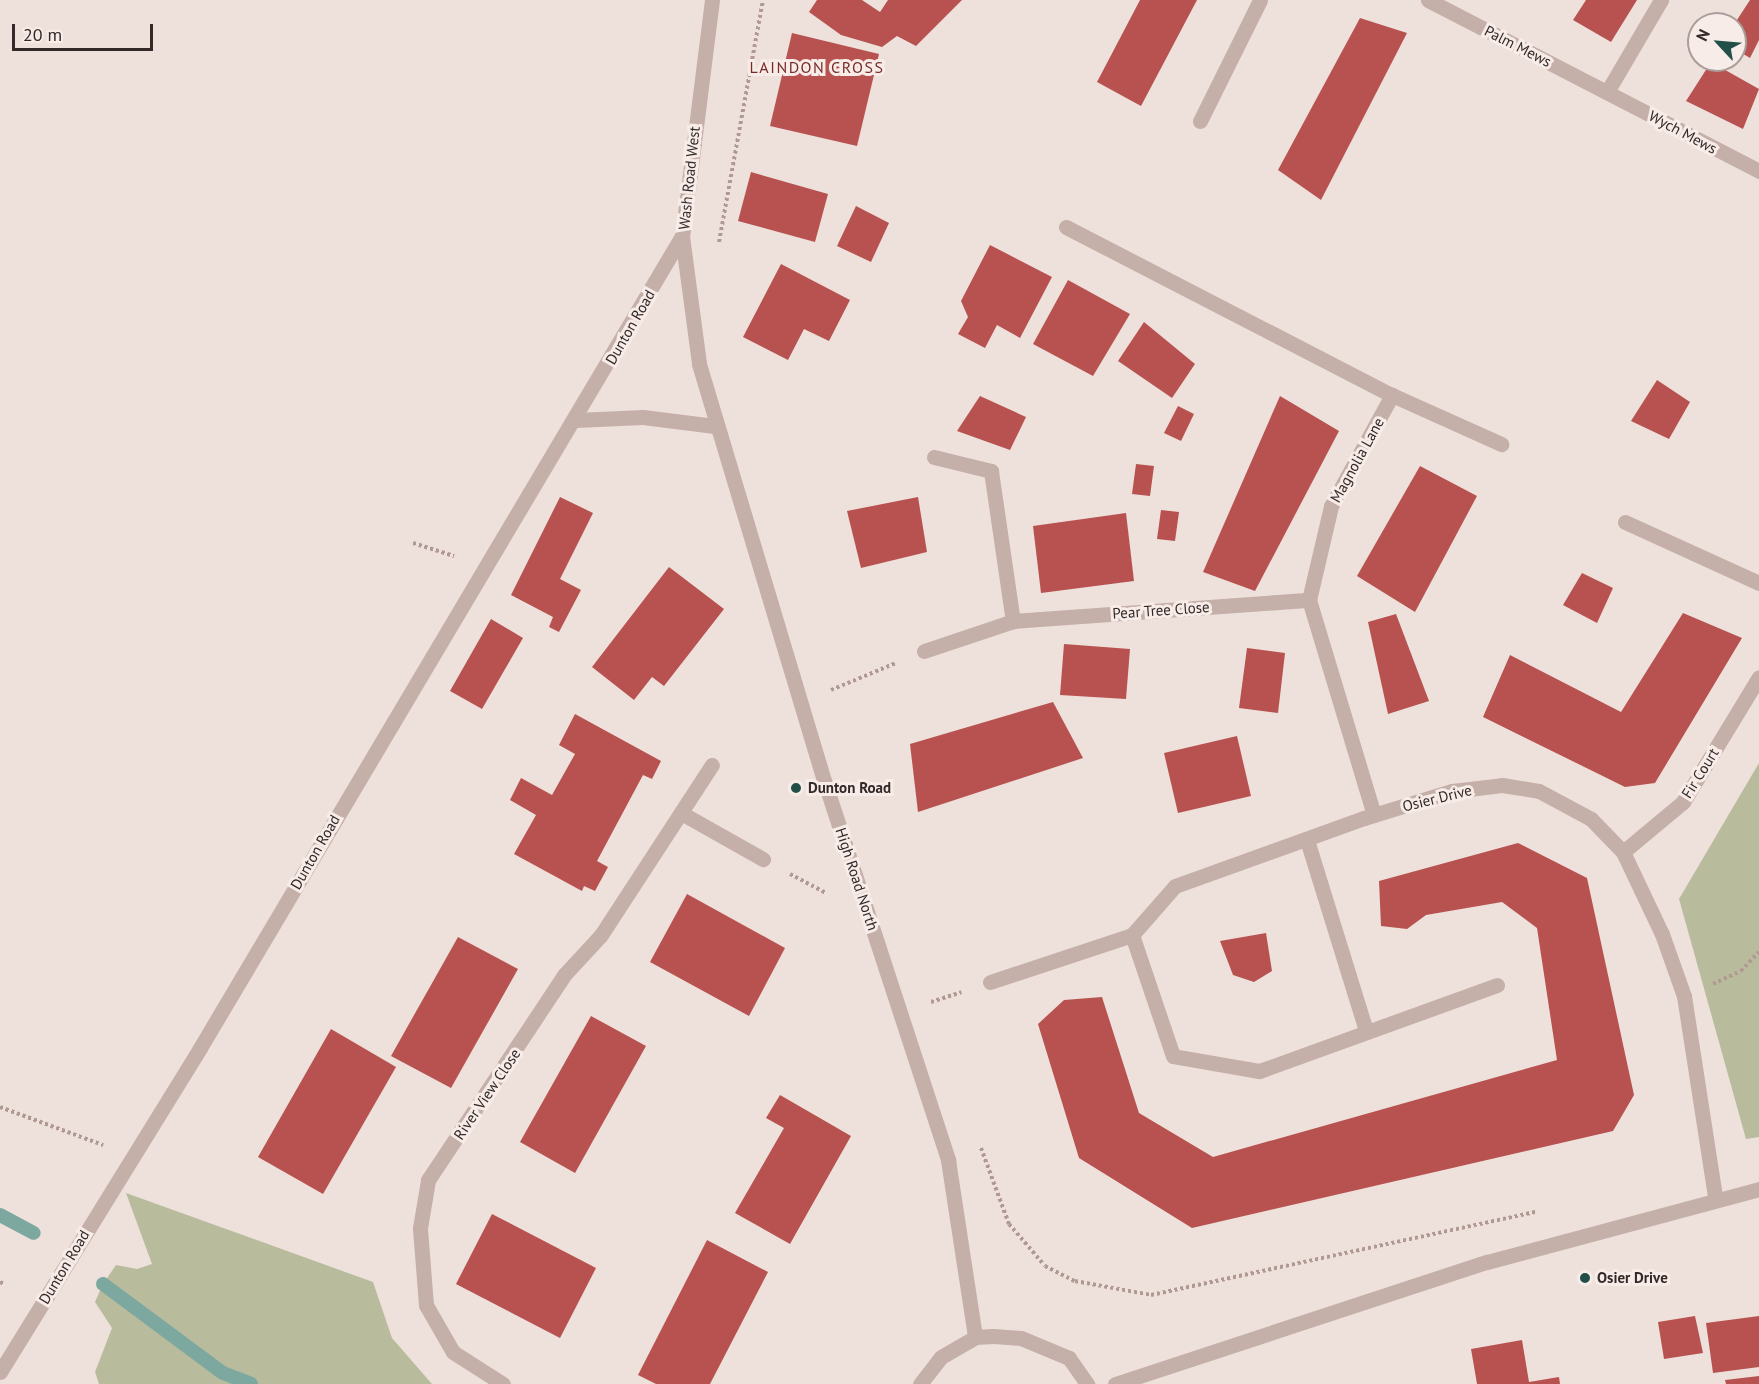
<!DOCTYPE html>
<html>
<head>
<meta charset="utf-8">
<style>
	body { margin:0 }
	#map { position:relative; width:1759px; height:1384px; overflow:hidden; background:#eee1db; font-family:"PT Sans",sans-serif }
	div>[style] { position:absolute }
	.green>* { inset:0; background:#b8bc9d }
	.stream>* { height:14px; margin:-7px; padding:0 7px; transform-origin:7px; border-radius:7px; background:#7da8a0 }
	.building>* { inset:0; background:#b85250 }
	.path>* { height:4px; margin-top:-2px; transform-origin:0; background:repeating-linear-gradient(90deg,#b19993 0 3px,transparent 0 6px) }
	.service>* { height:15px; margin:-7.5px; padding:0 7.5px; transform-origin:7.5px; border-radius:7.5px; background:#c5afa9 }
	.minor>* { height:15px; margin:-7.5px; padding:0 7.5px; transform-origin:7.5px; border-radius:7.5px; background:#c5afa9 }
	.tertiary>* { height:15px; margin:-7.5px; padding:0 7.5px; transform-origin:7.5px; border-radius:7.5px; background:#c5afa9 }
	.dots>* { width:16px; height:16px; translate:-50% -50%; box-sizing:border-box; border:3px solid #f7ece7; border-radius:50% }
	span { translate:-50% -50%; white-space:nowrap; text-align:center; line-height:1.15; -webkit-text-stroke:6px #f7ece7; paint-order:stroke }
	.street-label { font-size:15px; color:#332928 }
	.poi-label { font-size:15px; color:#332928; font-weight:700 }
	.left { translate:0 -50%; text-align:left }
	.neighbourhood-label { font-size:16px; color:#792b2a; letter-spacing:1.5px }
	.north { position:absolute; left:1687px; top:12px; width:60px; height:60px; box-sizing:border-box; background:#f7ece7; border:2px solid #a99e9b; border-radius:50%; rotate:296deg; font-size:16px; font-weight:700; line-height:24px; text-align:center; color:#332928 }
	.north::after { content:''; display:block; margin:auto; width:21px; height:27px; background:#225048; clip-path:polygon(50% 0,100% 100%,50% 72%,0 100%) }
	.scale { position:absolute; left:12px; top:24px; width:141px; height:27px; box-sizing:border-box; border:3px solid #332928; border-top:0; padding-left:8px; font-size:18px; line-height:21px; white-space:nowrap; color:#332928; -webkit-text-stroke:4px #f7ece7; paint-order:stroke }
</style>
</head>
<body>
<div id="map">
	<div class="green">
		<i style="clip-path:polygon(1759px 763px,1759px 1137px,1746px 1139px,1679px 899px)"></i>
		<i style="clip-path:polygon(126px 1193px,373px 1282px,392px 1338px,432px 1384px,99px 1384px,95px 1372px,112px 1328px,95px 1302px,103px 1284px,116px 1265px,137px 1269px,152px 1264px)"></i>
	</div>
	<div class="stream">
		<i style="left:0;top:1215px;width:38px;rotate:28deg"></i>
		<i style="left:103px;top:1284px;width:149px;rotate:36.6deg"></i>
		<i style="left:223px;top:1373px;width:30px;rotate:21deg"></i>
	</div>
	<div class="building">
		<i style="clip-path:polygon(817px 0,862px 0,880px 12px,888px 0,962px 0,916px 46px,897px 36px,882px 47px,841px 35px,809px 12px)"></i>
		<i style="clip-path:polygon(1140px 0,1197px 0,1141px 106px,1097px 82px)"></i>
		<i style="clip-path:polygon(1586px 0,1637px 0,1611px 42px,1573px 20px)"></i>
		<i style="clip-path:polygon(1750px 0,1759px 0,1759px 40px,1750px 58px,1735px 49px,1735px 23px)"></i>
		<i style="clip-path:polygon(1360px 18px,1407px 33px,1321px 200px,1278px 170px)"></i>
		<i style="clip-path:polygon(792px 33px,879px 54px,857px 146px,770px 126px)"></i>
		<i style="clip-path:polygon(1711px 62px,1759px 89px,1743px 129px,1686px 101px)"></i>
		<i style="clip-path:polygon(751px 172px,828px 194px,815px 242px,738px 221px)"></i>
		<i style="clip-path:polygon(856px 206px,889px 223px,871px 262px,837px 246px)"></i>
		<i style="clip-path:polygon(990px 245px,1052px 277px,1020px 338px,997px 325px,985px 348px,958px 334px,968px 317px,961px 301px)"></i>
		<i style="clip-path:polygon(781px 264px,850px 300px,829px 341px,804px 329px,788px 360px,743px 337px)"></i>
		<i style="clip-path:polygon(1068px 280px,1130px 314px,1093px 376px,1033px 344px)"></i>
		<i style="clip-path:polygon(1144px 322px,1195px 364px,1172px 398px,1118px 361px)"></i>
		<i style="clip-path:polygon(1657px 380px,1690px 402px,1669px 439px,1631px 421px)"></i>
		<i style="clip-path:polygon(980px 396px,1026px 417px,1010px 450px,957px 431px)"></i>
		<i style="clip-path:polygon(1280px 396px,1339px 431px,1255px 591px,1203px 572px)"></i>
		<i style="clip-path:polygon(1178px 406px,1194px 414px,1181px 441px,1164px 433px)"></i>
		<i style="clip-path:polygon(1136px 464px,1154px 466px,1150px 496px,1132px 494px)"></i>
		<i style="clip-path:polygon(1420px 466px,1477px 496px,1415px 612px,1357px 576px)"></i>
		<i style="clip-path:polygon(560px 497px,593px 513px,560px 579px,581px 590px,559px 632px,549px 627px,553px 617px,511px 595px)"></i>
		<i style="clip-path:polygon(918px 497px,927px 552px,861px 568px,847px 511px)"></i>
		<i style="clip-path:polygon(1161px 510px,1179px 512px,1175px 541px,1157px 539px)"></i>
		<i style="clip-path:polygon(1126px 513px,1134px 581px,1041px 593px,1033px 526px)"></i>
		<i style="clip-path:polygon(669px 567px,724px 609px,664px 686px,652px 677px,634px 700px,592px 667px)"></i>
		<i style="clip-path:polygon(1582px 573px,1613px 588px,1597px 623px,1563px 605px)"></i>
		<i style="clip-path:polygon(1683px 613px,1742px 638px,1655px 783px,1625px 787px,1483px 717px,1510px 655px,1621px 712px)"></i>
		<i style="clip-path:polygon(1396px 614px,1429px 701px,1388px 714px,1368px 622px)"></i>
		<i style="clip-path:polygon(491px 619px,523px 638px,482px 709px,450px 691px)"></i>
		<i style="clip-path:polygon(1064px 644px,1130px 649px,1126px 699px,1060px 695px)"></i>
		<i style="clip-path:polygon(1247px 648px,1285px 653px,1278px 713px,1239px 708px)"></i>
		<i style="clip-path:polygon(1053px 702px,1083px 758px,918px 812px,910px 744px)"></i>
		<i style="clip-path:polygon(575px 714px,661px 761px,652px 779px,643px 775px,597px 861px,608px 867px,595px 891px,584px 886px,582px 891px,514px 854px,536px 815px,510px 800px,521px 778px,552px 795px,575px 754px,559px 745px)"></i>
		<i style="clip-path:polygon(1237px 736px,1251px 796px,1178px 813px,1164px 753px)"></i>
		<i style="clip-path:polygon(1518px 843px,1587px 878px,1634px 1095px,1613px 1131px,1192px 1228px,1079px 1158px,1038px 1024px,1064px 1000px,1102px 997px,1139px 1113px,1213px 1157px,1557px 1060px,1537px 928px,1502px 902px,1426px 915px,1407px 929px,1381px 926px,1379px 881px)"></i>
		<i style="clip-path:polygon(687px 894px,785px 948px,749px 1016px,650px 962px)"></i>
		<i style="clip-path:polygon(1266px 933px,1272px 971px,1254px 982px,1233px 975px,1220px 941px)"></i>
		<i style="clip-path:polygon(458px 937px,518px 969px,451px 1088px,391px 1056px)"></i>
		<i style="clip-path:polygon(591px 1016px,646px 1046px,575px 1173px,520px 1142px)"></i>
		<i style="clip-path:polygon(331px 1029px,396px 1067px,323px 1194px,258px 1157px)"></i>
		<i style="clip-path:polygon(780px 1095px,851px 1136px,790px 1244px,735px 1213px,784px 1128px,766px 1118px)"></i>
		<i style="clip-path:polygon(492px 1214px,596px 1268px,560px 1338px,456px 1284px)"></i>
		<i style="clip-path:polygon(707px 1240px,768px 1272px,710px 1384px,656px 1384px,638px 1375px)"></i>
		<i style="clip-path:polygon(1695px 1316px,1703px 1353px,1664px 1359px,1658px 1322px)"></i>
		<i style="clip-path:polygon(1759px 1316px,1759px 1367px,1713px 1373px,1706px 1323px)"></i>
		<i style="clip-path:polygon(1522px 1340px,1529px 1382px,1559px 1377px,1560px 1384px,1477px 1384px,1471px 1349px)"></i>
		<i style="clip-path:polygon(1759px 1376px,1759px 1384px,1726px 1384px,1725px 1380px)"></i>
	</div>
	<div class="path">
		<i style="left:719px;top:242px;width:246px;rotate:-79.7deg"></i>
		<i style="left:413px;top:543px;width:43px;rotate:17.6deg"></i>
		<i style="left:831px;top:690px;width:70px;rotate:-22.6deg"></i>
		<i style="left:790px;top:874px;width:41px;rotate:27.8deg"></i>
		<i style="left:1713px;top:984px;width:31px;rotate:-25deg"></i>
		<i style="left:1741px;top:971px;width:26px;rotate:-47deg"></i>
		<i style="left:931px;top:1002px;width:32px;rotate:-18deg"></i>
		<i style="left:0;top:1107px;width:110px;rotate:20.3deg"></i>
		<i style="left:981px;top:1148px;width:81px;rotate:69.8deg"></i>
		<i style="left:1009px;top:1224px;width:55px;rotate:49.4deg"></i>
		<i style="left:1045px;top:1266px;width:34px;rotate:27deg"></i>
		<i style="left:1075px;top:1281px;width:77px;rotate:10.4deg"></i>
		<i style="left:1151px;top:1295px;width:394px;rotate:-12.2deg"></i>
		<i style="left:0;top:1282px;width:4px;rotate:27deg"></i>
	</div>
	<div class="service">
		<i style="left:990px;top:982px;width:150px;rotate:-18.3deg"></i>
	</div>
	<div class="minor">
		<i style="left:1428px;top:0;width:373px;rotate:27.3deg"></i>
		<i style="left:1607px;top:92px;width:107px;rotate:-59.6deg"></i>
		<i style="left:1200px;top:121px;width:135px;rotate:-63.6deg"></i>
		<i style="left:1066px;top:227px;width:367px;rotate:27.3deg"></i>
		<i style="left:1392px;top:395px;width:120px;rotate:24.2deg"></i>
		<i style="left:934px;top:457px;width:59px;rotate:13.8deg"></i>
		<i style="left:991px;top:471px;width:152px;rotate:81.7deg"></i>
		<i style="left:1625px;top:522px;width:147px;rotate:24.5deg"></i>
		<i style="left:924px;top:651px;width:94px;rotate:-18.6deg"></i>
		<i style="left:1013px;top:621px;width:297px;rotate:-4.1deg"></i>
		<i style="left:683px;top:814px;width:92px;rotate:29.4deg"></i>
		<i style="left:1374px;top:815px;width:225px;rotate:-106.8deg"></i>
		<i style="left:1309px;top:600px;width:97px;rotate:-76.8deg"></i>
		<i style="left:1331px;top:506px;width:127px;rotate:-61.2deg"></i>
		<i style="left:1307px;top:840px;width:200px;rotate:72.8deg"></i>
		<i style="left:1623px;top:852px;width:78px;rotate:-39.8deg"></i>
		<i style="left:1683px;top:802px;width:146px;rotate:-58.7deg"></i>
		<i style="left:1497px;top:985px;width:253px;rotate:160.1deg"></i>
		<i style="left:1259px;top:1071px;width:87px;rotate:-170.1deg"></i>
		<i style="left:1173px;top:1056px;width:128px;rotate:-108.7deg"></i>
		<i style="left:1132px;top:935px;width:65px;rotate:-48.7deg"></i>
		<i style="left:1175px;top:886px;width:201px;rotate:-19.8deg"></i>
		<i style="left:1364px;top:818px;width:92px;rotate:-17.1deg"></i>
		<i style="left:1452px;top:791px;width:50px;rotate:-6.8deg"></i>
		<i style="left:1502px;top:785px;width:37px;rotate:9deg"></i>
		<i style="left:1539px;top:791px;width:59px;rotate:28.3deg"></i>
		<i style="left:1591px;top:819px;width:46px;rotate:45.9deg"></i>
		<i style="left:1623px;top:852px;width:91px;rotate:64.6deg"></i>
		<i style="left:1662px;top:934px;width:66px;rotate:70.5deg"></i>
		<i style="left:1684px;top:996px;width:203px;rotate:81.2deg"></i>
		<i style="left:503px;top:1384px;width:59px;rotate:-147.4deg"></i>
		<i style="left:453px;top:1352px;width:54px;rotate:-119.9deg"></i>
		<i style="left:426px;top:1305px;width:77px;rotate:-94.5deg"></i>
		<i style="left:420px;top:1228px;width:49px;rotate:-80.5deg"></i>
		<i style="left:428px;top:1180px;width:247px;rotate:-56.4deg"></i>
		<i style="left:565px;top:974px;width:53px;rotate:-47.3deg"></i>
		<i style="left:601px;top:935px;width:203px;rotate:-56.9deg"></i>
	</div>
	<div class="tertiary">
		<i style="left:712px;top:0;width:238px;rotate:97.2deg"></i>
		<i style="left:682px;top:236px;width:129px;rotate:82.4deg"></i>
		<i style="left:699px;top:364px;width:438px;rotate:73.3deg"></i>
		<i style="left:825px;top:783px;width:397px;rotate:71.9deg"></i>
		<i style="left:948px;top:1160px;width:179px;rotate:81.3deg"></i>
		<i style="left:576px;top:420px;width:67px;rotate:-2.6deg"></i>
		<i style="left:643px;top:417px;width:72px;rotate:7.2deg"></i>
		<i style="left:0;top:1372px;width:381px;rotate:-58.3deg"></i>
		<i style="left:200px;top:1048px;width:944px;rotate:-59.31deg"></i>
		<i style="left:920px;top:1384px;width:34px;rotate:-52deg"></i>
		<i style="left:941px;top:1357px;width:39px;rotate:-30deg"></i>
		<i style="left:975px;top:1337px;width:18px;rotate:-3deg"></i>
		<i style="left:993px;top:1336px;width:28px;rotate:4deg"></i>
		<i style="left:1021px;top:1338px;width:52px;rotate:22.6deg"></i>
		<i style="left:1069px;top:1358px;width:32px;rotate:55deg"></i>
		<i style="left:1115px;top:1384px;width:391px;rotate:-18.2deg"></i>
		<i style="left:1487px;top:1262px;width:282px;rotate:-15deg"></i>
	</div>
	<div class="dots">
		<i style="left:796px;top:788px;background:#225048"></i>
		<i style="left:1585px;top:1278px;background:#225048"></i>
	</div>
	<div class="street-label">
		<span style="left:1518px;top:46px;rotate:27deg">Palm Mews</span>
		<span style="left:1683px;top:132px;rotate:28deg">Wych Mews</span>
		<span style="left:689px;top:178px;rotate:-84deg">Wash Road West</span>
		<span style="left:630px;top:327px;rotate:-60deg">Dunton Road</span>
		<span style="left:1357px;top:460px;rotate:-61deg">Magnolia Lane</span>
		<span style="left:1161px;top:610px;rotate:-4deg">Pear Tree Close</span>
		<span style="left:1700px;top:773px;rotate:-58deg">Fir Court</span>
		<span style="left:1437px;top:798px;rotate:-14deg">Osier Drive</span>
		<span style="left:315px;top:852px;rotate:-60deg">Dunton Road</span>
		<span style="left:857px;top:879px;rotate:72deg">High Road North</span>
		<span style="left:487px;top:1094px;rotate:-56deg">River View Close</span>
		<span style="left:64px;top:1267px;rotate:-59deg">Dunton Road</span>
	</div>
	<div class="poi-label">
		<span class="left" style="left:808px;top:788px">Dunton Road</span>
		<span class="left" style="left:1597px;top:1278px">Osier Drive</span>
	</div>
	<div class="neighbourhood-label">
		<span style="left:817px;top:67px">LAINDON CROSS</span>
	</div>
	<div class="north">N</div>
	<div class="scale">20 m</div>
</div>
</body>
</html>
